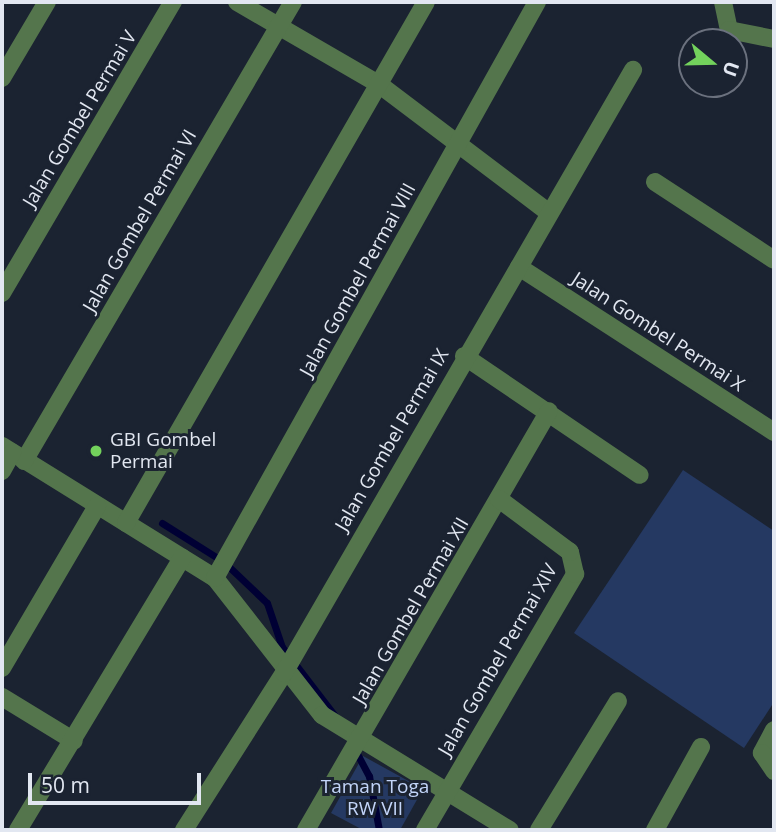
<!DOCTYPE html>
<html>
<head>
<meta charset="utf-8">
<style>
	body { margin:0 }
	#map { position:relative; width:776px; height:832px; overflow:hidden; background:#1b2331; font-family:"Open Sans",sans-serif }
	div>[style] { position:absolute }
	.green>* { inset:0; background:#253962 }
	.stream>* { height:7px; margin:-3.5px; padding:0 3.5px; transform-origin:3.5px; border-radius:3.5px; background:#000034 }
	.minor>* { height:18px; margin:-9px; padding:0 9px; transform-origin:9px; border-radius:9px; background:#54754c }
	.dots>* { width:19px; height:19px; translate:-50% -50%; box-sizing:border-box; border:4px solid #1b2331; border-radius:50% }
	span { translate:-50% -50%; white-space:nowrap; text-align:center; line-height:1.15; -webkit-text-stroke:6px #1b2331; paint-order:stroke }
	.street-label { font-size:19px; color:#e2e7f1 }
	.poi-label { font-size:19px; color:#e2e7f1 }
	.left { translate:0 -50%; text-align:left }
	.park-label { font-size:19px; color:#c3d5f9 }
	.frame { position:absolute; inset:0; border:4px solid #e2e7f1; pointer-events:none }
	.north { position:absolute; left:678px; top:28px; width:70px; height:70px; box-sizing:border-box; background:#1b2331; border:2px solid #6b717e; border-radius:50%; rotate:109deg; font-size:19px; font-weight:700; line-height:28px; text-align:center; color:#e2e7f1 }
	.north::after { content:''; display:block; margin:auto; width:24px; height:32px; background:#73d25c; clip-path:polygon(50% 0,100% 100%,50% 72%,0 100%) }
	.scale { position:absolute; left:28px; top:773px; width:173px; height:32px; box-sizing:border-box; border:4px solid #e2e7f1; border-top:0; padding-left:9px; font-size:21px; line-height:24px; white-space:nowrap; color:#e2e7f1; -webkit-text-stroke:5px #1b2331; paint-order:stroke }
</style>
</head>
<body>
<div id="map">
	<div class="green">
		<i style="clip-path:polygon(683px 470px,774px 531px,774px 702px,744px 748px,574px 633px)"></i>
		<i style="clip-path:polygon(363px 756px,423px 789px,400px 830px,363px 830px,331px 813px)"></i>
	</div>
	<div class="stream">
		<i style="left:162px;top:523px;width:73px;rotate:32.2deg"></i>
		<i style="left:224px;top:562px;width:59px;rotate:43.6deg"></i>
		<i style="left:267px;top:603px;width:46px;rotate:71.2deg"></i>
		<i style="left:282px;top:647px;width:92px;rotate:52.5deg"></i>
		<i style="left:354px;top:748px;width:32px;rotate:62deg"></i>
		<i style="left:369px;top:776px;width:55px;rotate:79.5deg"></i>
	</div>
	<div class="minor">
		<i style="left:237px;top:2px;width:165px;rotate:30.1deg"></i>
		<i style="left:380px;top:85px;width:211px;rotate:37.1deg"></i>
		<i style="left:723px;top:2px;width:29px;rotate:78deg"></i>
		<i style="left:729px;top:30px;width:46px;rotate:11.3deg"></i>
		<i style="left:2px;top:78px;width:88px;rotate:-59.4deg"></i>
		<i style="left:655px;top:182px;width:142px;rotate:33.2deg"></i>
		<i style="left:519px;top:267px;width:304px;rotate:32.9deg"></i>
		<i style="left:2px;top:293px;width:338px;rotate:-59.6deg"></i>
		<i style="left:464px;top:356px;width:212px;rotate:34.1deg"></i>
		<i style="left:2px;top:446px;width:251px;rotate:31.8deg"></i>
		<i style="left:215px;top:578px;width:174px;rotate:52deg"></i>
		<i style="left:322px;top:715px;width:220px;rotate:31.5deg"></i>
		<i style="left:24px;top:461px;width:532px;rotate:-59.63deg"></i>
		<i style="left:2px;top:471px;width:21px;rotate:-61deg"></i>
		<i style="left:126px;top:523px;width:601px;rotate:-60.07deg"></i>
		<i style="left:215px;top:578px;width:660px;rotate:-60.79deg"></i>
		<i style="left:2px;top:668px;width:188px;rotate:-59.6deg"></i>
		<i style="left:2px;top:697px;width:84px;rotate:31.4deg"></i>
		<i style="left:774px;top:730px;width:26px;rotate:118deg"></i>
		<i style="left:762px;top:753px;width:22px;rotate:56deg"></i>
		<i style="left:18px;top:830px;width:318px;rotate:-58.9deg"></i>
		<i style="left:184px;top:830px;width:186px;rotate:-57.5deg"></i>
		<i style="left:284px;top:673px;width:697px;rotate:-59.94deg"></i>
		<i style="left:306px;top:830px;width:484px;rotate:-59.9deg"></i>
		<i style="left:425px;top:830px;width:297px;rotate:-59.6deg"></i>
		<i style="left:575px;top:574px;width:23px;rotate:-103deg"></i>
		<i style="left:570px;top:552px;width:89px;rotate:-143.3deg"></i>
		<i style="left:539px;top:830px;width:151px;rotate:-58.5deg"></i>
		<i style="left:655px;top:830px;width:95px;rotate:-61deg"></i>
	</div>
	<div class="dots">
		<i style="left:96px;top:451px;background:#73d25c"></i>
	</div>
	<div class="street-label">
		<span style="left:80px;top:119px;rotate:-59deg">Jalan Gombel Permai V</span>
		<span style="left:140px;top:221px;rotate:-60deg">Jalan Gombel Permai VI</span>
		<span style="left:358px;top:280px;rotate:-61deg">Jalan Gombel Permai VIII</span>
		<span style="left:658px;top:332px;rotate:33deg">Jalan Gombel Permai X</span>
		<span style="left:392px;top:440px;rotate:-60deg">Jalan Gombel Permai IX</span>
		<span style="left:411px;top:611px;rotate:-60deg">Jalan Gombel Permai XII</span>
		<span style="left:498px;top:660px;rotate:-60deg">Jalan Gombel Permai XIV</span>
	</div>
	<div class="poi-label">
		<span class="left" style="left:110px;top:451px">GBI Gombel<br>Permai</span>
	</div>
	<div class="park-label">
		<span style="left:375px;top:798px">Taman Toga<br>RW VII</span>
	</div>
	<div class="frame"></div>
	<div class="north">U</div>
	<div class="scale">50 m</div>
</div>
</body>
</html>
